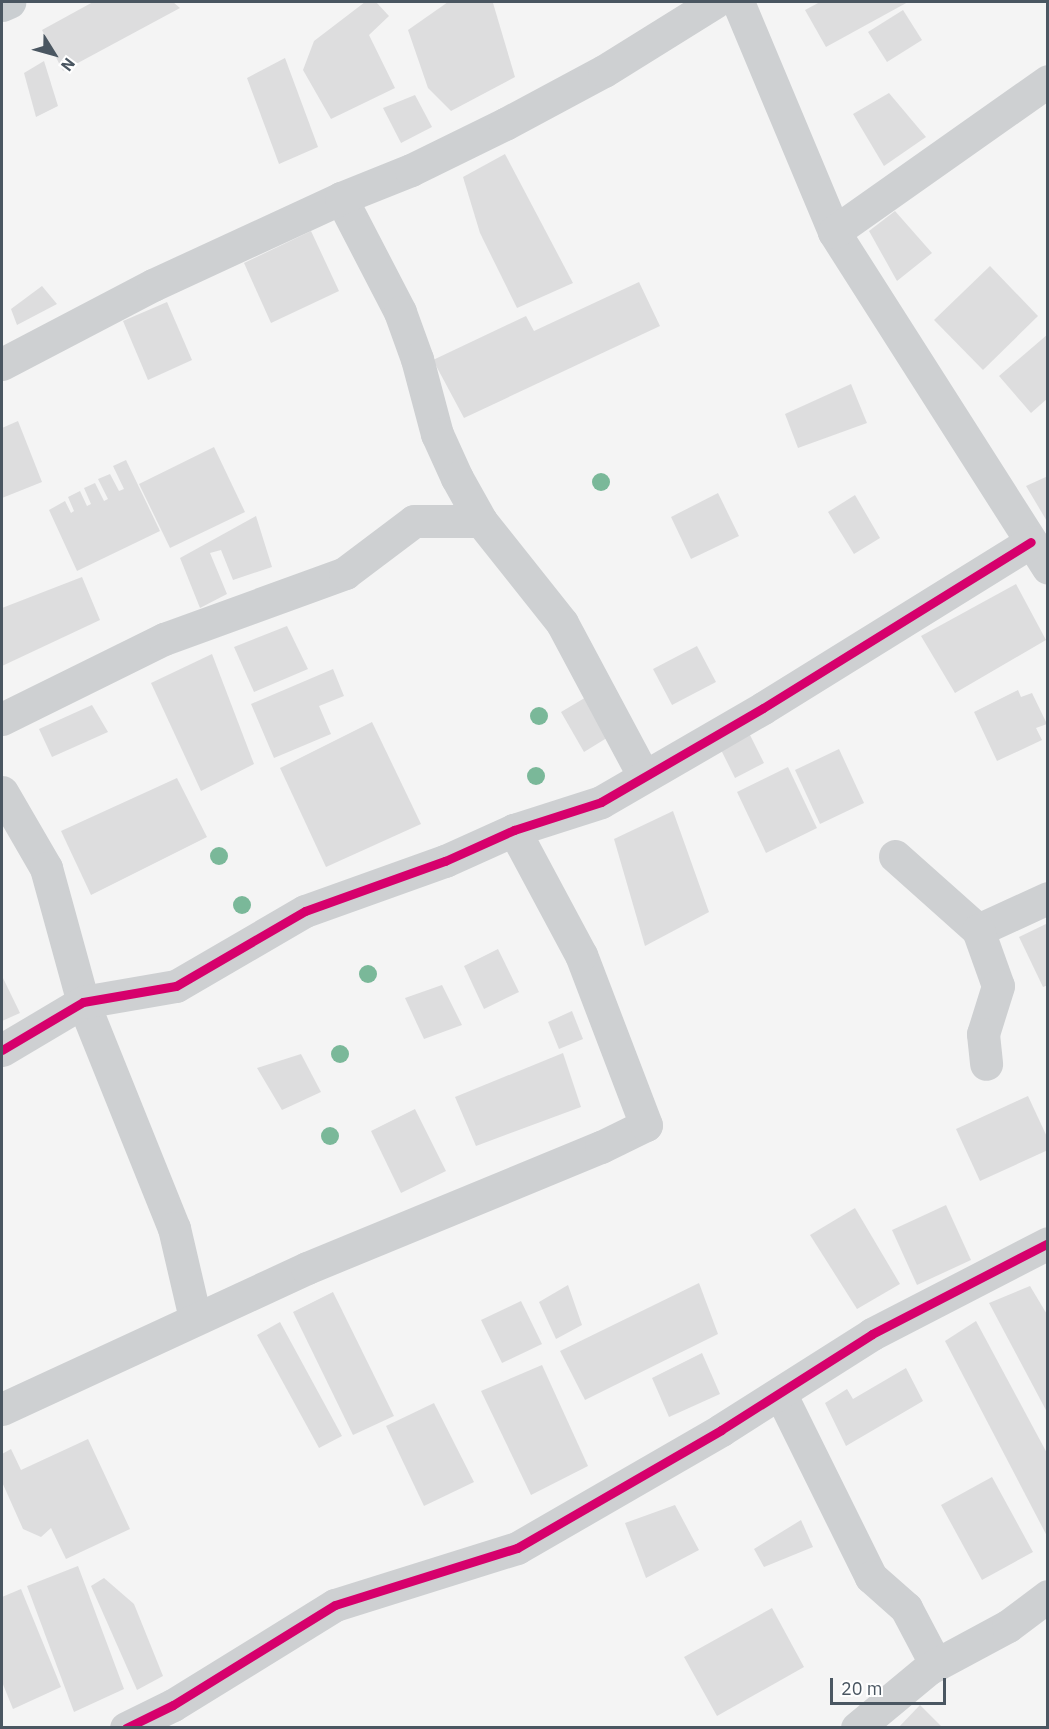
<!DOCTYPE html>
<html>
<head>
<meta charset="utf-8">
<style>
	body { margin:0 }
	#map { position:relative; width:1049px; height:1729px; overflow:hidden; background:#f4f4f4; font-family:"IBM Plex Sans",sans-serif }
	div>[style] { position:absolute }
	.building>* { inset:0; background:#ddddde }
	.minor>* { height:33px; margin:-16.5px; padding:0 16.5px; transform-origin:16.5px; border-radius:16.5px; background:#ced0d2 }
	.major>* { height:33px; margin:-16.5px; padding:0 16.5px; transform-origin:16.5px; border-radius:16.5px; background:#caced1 }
	.cycleway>* { height:9px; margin:-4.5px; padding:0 4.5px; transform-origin:4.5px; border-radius:4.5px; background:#d6006c }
	.trees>* { width:18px; height:18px; margin:-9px; border-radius:50%; background:#7ab899 }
	span { translate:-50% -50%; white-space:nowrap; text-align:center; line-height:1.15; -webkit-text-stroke:5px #fff; paint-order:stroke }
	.frame { position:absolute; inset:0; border:3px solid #4a5661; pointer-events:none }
	.north { position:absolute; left:24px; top:24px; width:60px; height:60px; -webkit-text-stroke:4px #fff; paint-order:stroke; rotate:127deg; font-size:16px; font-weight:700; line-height:24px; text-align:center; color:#4a5661 }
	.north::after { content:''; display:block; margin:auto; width:21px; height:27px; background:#4a5661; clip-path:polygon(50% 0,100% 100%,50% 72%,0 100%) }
	.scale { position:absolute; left:830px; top:1678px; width:116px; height:27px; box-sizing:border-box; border:3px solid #4a5661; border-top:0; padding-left:8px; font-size:18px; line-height:21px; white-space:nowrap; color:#4a5661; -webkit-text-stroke:4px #fff; paint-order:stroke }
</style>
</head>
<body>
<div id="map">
	<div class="building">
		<i style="clip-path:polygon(93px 2px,173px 2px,180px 8px,63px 71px,42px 30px)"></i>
		<i style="clip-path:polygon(365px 2px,376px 2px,389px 16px,369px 35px,395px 88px,331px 119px,303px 70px,314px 41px)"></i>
		<i style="clip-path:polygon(448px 2px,493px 3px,515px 77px,451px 111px,428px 88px,408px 30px)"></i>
		<i style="clip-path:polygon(820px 2px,908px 2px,826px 47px,805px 10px)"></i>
		<i style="clip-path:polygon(903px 10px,922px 40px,887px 62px,868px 32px)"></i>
		<i style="clip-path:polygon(285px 58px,318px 147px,279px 164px,247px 78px)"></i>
		<i style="clip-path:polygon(44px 61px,58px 106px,36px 117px,24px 73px)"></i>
		<i style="clip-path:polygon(889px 93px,926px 137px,884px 166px,853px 114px)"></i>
		<i style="clip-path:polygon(415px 95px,432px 127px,401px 143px,383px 108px)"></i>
		<i style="clip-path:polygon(505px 154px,573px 283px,517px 308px,480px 233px,463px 177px)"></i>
		<i style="clip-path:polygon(895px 211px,932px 253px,897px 281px,869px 231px)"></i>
		<i style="clip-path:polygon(311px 231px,339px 291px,271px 323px,244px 263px)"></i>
		<i style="clip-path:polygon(990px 266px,1038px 316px,983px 370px,934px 320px)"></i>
		<i style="clip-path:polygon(639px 282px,660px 326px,464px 418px,433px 360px,526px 316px,534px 331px)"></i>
		<i style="clip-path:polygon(42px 286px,57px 304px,17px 325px,11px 309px)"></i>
		<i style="clip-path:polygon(167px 302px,192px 360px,148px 380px,123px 321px)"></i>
		<i style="clip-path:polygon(1048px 334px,1048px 398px,1031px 413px,999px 376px)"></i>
		<i style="clip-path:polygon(851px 384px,867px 423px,798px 448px,785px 414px)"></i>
		<i style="clip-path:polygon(18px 421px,42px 482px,2px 498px,2px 428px)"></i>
		<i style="clip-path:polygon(214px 447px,245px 512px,170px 548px,139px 484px)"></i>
		<i style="clip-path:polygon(126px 460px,160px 531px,77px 571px,49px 510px,65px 501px,71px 513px,74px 511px,68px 497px,80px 491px,87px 506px,91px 504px,84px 488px,95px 483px,104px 501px,108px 499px,98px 479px,110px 474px,119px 491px,124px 489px,113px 466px)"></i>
		<i style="clip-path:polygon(1048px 476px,1048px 523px,1026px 486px)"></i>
		<i style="clip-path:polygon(718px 493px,739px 536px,691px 559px,671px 517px)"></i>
		<i style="clip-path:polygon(855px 495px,880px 538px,854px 554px,828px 512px)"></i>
		<i style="clip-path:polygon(256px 516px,272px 567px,233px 580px,221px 550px,210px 553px,227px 594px,200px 608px,180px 558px)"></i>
		<i style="clip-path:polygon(82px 577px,100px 620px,2px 666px,2px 608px)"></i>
		<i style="clip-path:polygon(1016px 584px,1046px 640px,955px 693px,921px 636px)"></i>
		<i style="clip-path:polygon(287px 626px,308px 669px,254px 692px,234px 647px)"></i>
		<i style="clip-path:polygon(697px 646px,716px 682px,672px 705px,653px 669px)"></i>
		<i style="clip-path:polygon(212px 654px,254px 764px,201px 791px,151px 683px)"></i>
		<i style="clip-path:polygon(333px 669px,344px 696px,319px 706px,331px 734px,274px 758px,251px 704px)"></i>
		<i style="clip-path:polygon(1018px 690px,1021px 697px,1032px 693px,1047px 724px,1036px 728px,1042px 740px,997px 761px,974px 712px)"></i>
		<i style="clip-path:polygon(588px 696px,610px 736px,584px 752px,561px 712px)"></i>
		<i style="clip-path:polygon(92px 705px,108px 732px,52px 757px,39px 729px)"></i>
		<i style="clip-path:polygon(372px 722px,421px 824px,326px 867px,280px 768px)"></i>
		<i style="clip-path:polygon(748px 731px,764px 763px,735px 778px,719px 746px)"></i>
		<i style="clip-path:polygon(839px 749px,864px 803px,820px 824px,795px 770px)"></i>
		<i style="clip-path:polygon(788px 767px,817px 828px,766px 853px,737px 792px)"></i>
		<i style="clip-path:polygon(177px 778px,207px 837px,91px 895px,61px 831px)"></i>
		<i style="clip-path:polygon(673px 811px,709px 912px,645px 946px,614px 839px)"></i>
		<i style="clip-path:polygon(1048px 923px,1048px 985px,1043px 987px,1019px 937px)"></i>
		<i style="clip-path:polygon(498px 949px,519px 992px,484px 1009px,464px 966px)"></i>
		<i style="clip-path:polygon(2px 976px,20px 1013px,2px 1021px)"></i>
		<i style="clip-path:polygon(442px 985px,462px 1025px,424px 1039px,405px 998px)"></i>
		<i style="clip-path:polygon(572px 1011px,583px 1039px,559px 1049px,548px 1022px)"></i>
		<i style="clip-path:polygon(563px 1053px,581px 1107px,476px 1146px,455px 1097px)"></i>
		<i style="clip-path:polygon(301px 1054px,321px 1092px,282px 1110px,257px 1068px)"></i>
		<i style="clip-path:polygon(1028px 1096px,1048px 1139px,1048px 1150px,980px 1181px,956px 1129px)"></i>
		<i style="clip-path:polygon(415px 1109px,446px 1171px,401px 1193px,371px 1131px)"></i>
		<i style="clip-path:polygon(946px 1205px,971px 1260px,917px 1285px,892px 1230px)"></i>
		<i style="clip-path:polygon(855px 1208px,900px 1284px,857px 1309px,810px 1235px)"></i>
		<i style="clip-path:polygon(699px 1283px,718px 1334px,585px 1400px,560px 1351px)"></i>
		<i style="clip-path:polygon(568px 1285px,582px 1325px,556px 1339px,539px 1302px)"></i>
		<i style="clip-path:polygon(1030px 1286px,1048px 1316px,1048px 1414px,989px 1303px)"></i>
		<i style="clip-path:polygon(333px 1292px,394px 1416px,353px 1435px,293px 1312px)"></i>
		<i style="clip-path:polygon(521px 1301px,542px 1344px,502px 1363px,481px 1320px)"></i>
		<i style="clip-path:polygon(976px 1321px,1048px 1455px,1048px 1538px,945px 1341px)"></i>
		<i style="clip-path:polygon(280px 1322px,342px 1436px,319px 1448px,257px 1335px)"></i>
		<i style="clip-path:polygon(702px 1353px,720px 1394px,669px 1417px,652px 1378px)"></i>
		<i style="clip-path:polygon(542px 1365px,588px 1466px,531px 1495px,481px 1391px)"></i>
		<i style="clip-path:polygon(906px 1368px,923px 1401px,846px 1446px,825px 1403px,847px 1389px,853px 1399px)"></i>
		<i style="clip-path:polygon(434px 1403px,474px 1482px,424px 1506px,386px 1426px)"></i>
		<i style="clip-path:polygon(88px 1439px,130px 1529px,66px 1559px,51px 1528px,41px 1537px,23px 1529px,2px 1482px,2px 1454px,11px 1449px,21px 1470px)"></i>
		<i style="clip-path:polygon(992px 1477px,1033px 1552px,982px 1580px,941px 1505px)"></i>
		<i style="clip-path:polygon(675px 1505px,699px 1550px,646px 1578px,625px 1523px)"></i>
		<i style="clip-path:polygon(801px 1520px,813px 1547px,764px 1567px,754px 1549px)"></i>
		<i style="clip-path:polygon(78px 1566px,124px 1689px,74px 1712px,27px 1586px)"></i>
		<i style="clip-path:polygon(104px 1578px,134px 1604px,163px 1676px,137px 1690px,91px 1586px)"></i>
		<i style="clip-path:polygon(21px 1589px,61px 1687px,13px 1709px,2px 1682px,2px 1597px)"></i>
		<i style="clip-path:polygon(772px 1608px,804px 1667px,717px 1716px,684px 1657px)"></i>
		<i style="clip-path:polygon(920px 1705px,943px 1728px,898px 1728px)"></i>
	</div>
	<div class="minor">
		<i style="left:738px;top:2px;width:249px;rotate:67.3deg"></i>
		<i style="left:834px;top:232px;width:398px;rotate:57.5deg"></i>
		<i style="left:341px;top:198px;width:128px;rotate:62.6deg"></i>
		<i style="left:400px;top:312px;width:50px;rotate:70.1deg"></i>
		<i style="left:417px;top:359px;width:78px;rotate:75.1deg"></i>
		<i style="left:437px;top:434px;width:48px;rotate:65.6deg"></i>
		<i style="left:457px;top:478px;width:49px;rotate:60.8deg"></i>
		<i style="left:481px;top:521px;width:130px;rotate:51.5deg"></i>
		<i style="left:562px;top:623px;width:172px;rotate:61.9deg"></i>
		<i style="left:834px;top:232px;width:262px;rotate:-35.2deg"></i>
		<i style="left:2px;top:364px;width:170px;rotate:-27.6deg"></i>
		<i style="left:153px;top:285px;width:207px;rotate:-24.8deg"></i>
		<i style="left:341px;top:198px;width:75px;rotate:-21.8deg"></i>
		<i style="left:411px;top:170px;width:105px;rotate:-26.1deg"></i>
		<i style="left:505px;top:124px;width:112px;rotate:-28.2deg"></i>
		<i style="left:604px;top:71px;width:131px;rotate:-31.9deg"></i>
		<i style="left:2px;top:719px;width:181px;rotate:-26.3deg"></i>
		<i style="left:164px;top:639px;width:193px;rotate:-20deg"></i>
		<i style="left:345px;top:573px;width:86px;rotate:-37deg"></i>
		<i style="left:414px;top:521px;width:67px"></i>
		<i style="left:2px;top:792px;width:88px;rotate:59.9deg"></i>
		<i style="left:46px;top:868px;width:139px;rotate:74.6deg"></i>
		<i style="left:83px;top:1002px;width:244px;rotate:68.1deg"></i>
		<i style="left:174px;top:1228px;width:92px;rotate:76.9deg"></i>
		<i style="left:895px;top:856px;width:111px;rotate:41.7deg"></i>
		<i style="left:978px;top:930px;width:77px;rotate:-24.6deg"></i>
		<i style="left:978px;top:930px;width:59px;rotate:70.3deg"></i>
		<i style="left:998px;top:986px;width:50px;rotate:107.4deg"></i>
		<i style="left:983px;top:1034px;width:30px;rotate:84deg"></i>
		<i style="left:2px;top:1050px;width:94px;rotate:-30.7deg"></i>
		<i style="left:83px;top:1002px;width:94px;rotate:-9.8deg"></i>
		<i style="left:176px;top:986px;width:149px;rotate:-30.2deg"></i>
		<i style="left:305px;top:911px;width:149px;rotate:-19.7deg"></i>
		<i style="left:445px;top:861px;width:76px;rotate:-24.2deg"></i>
		<i style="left:514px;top:830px;width:91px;rotate:-17.8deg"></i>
		<i style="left:601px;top:802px;width:187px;rotate:-30.1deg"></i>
		<i style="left:763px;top:708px;width:315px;rotate:-31.8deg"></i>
		<i style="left:780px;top:1393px;width:205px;rotate:63.7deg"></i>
		<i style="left:871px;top:1577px;width:47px;rotate:41.5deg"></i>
		<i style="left:906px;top:1608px;width:64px;rotate:62.2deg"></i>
		<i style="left:2px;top:1409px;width:336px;rotate:-24.8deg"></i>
		<i style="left:307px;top:1268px;width:318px;rotate:-22.4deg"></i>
		<i style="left:601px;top:1147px;width:50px;rotate:-26.1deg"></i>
		<i style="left:646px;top:1125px;width:182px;rotate:-110.9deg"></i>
		<i style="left:581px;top:955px;width:142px;rotate:-118.2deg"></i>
		<i style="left:126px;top:1728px;width:52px;rotate:-26.1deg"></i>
		<i style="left:173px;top:1705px;width:190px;rotate:-31.7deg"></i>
		<i style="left:335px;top:1605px;width:191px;rotate:-17.4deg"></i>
		<i style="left:517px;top:1548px;width:236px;rotate:-30deg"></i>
		<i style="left:721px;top:1430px;width:179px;rotate:-32.4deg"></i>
		<i style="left:872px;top:1334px;width:198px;rotate:-27.3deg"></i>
		<i style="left:857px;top:1728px;width:92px;rotate:-39.7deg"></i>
		<i style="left:928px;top:1669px;width:91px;rotate:-28.3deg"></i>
		<i style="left:1008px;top:1626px;width:50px;rotate:-36.9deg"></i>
	</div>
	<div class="major">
		<i style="left:2px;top:5px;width:8px;rotate:-23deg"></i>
	</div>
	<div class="cycleway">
		<i style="left:2px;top:1050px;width:94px;rotate:-30.7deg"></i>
		<i style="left:83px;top:1002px;width:94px;rotate:-9.8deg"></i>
		<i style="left:176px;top:986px;width:149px;rotate:-30.2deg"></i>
		<i style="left:305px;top:911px;width:149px;rotate:-19.7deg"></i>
		<i style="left:445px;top:861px;width:76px;rotate:-24.2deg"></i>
		<i style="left:514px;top:830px;width:91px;rotate:-17.8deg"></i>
		<i style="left:601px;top:802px;width:187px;rotate:-30.1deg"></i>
		<i style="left:763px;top:708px;width:315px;rotate:-31.8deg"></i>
		<i style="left:126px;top:1728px;width:52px;rotate:-26.1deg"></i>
		<i style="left:173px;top:1705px;width:190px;rotate:-31.7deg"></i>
		<i style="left:335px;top:1605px;width:191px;rotate:-17.4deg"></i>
		<i style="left:517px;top:1548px;width:236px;rotate:-30deg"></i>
		<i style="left:721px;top:1430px;width:179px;rotate:-32.4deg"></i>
		<i style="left:872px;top:1334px;width:198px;rotate:-27.3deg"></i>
	</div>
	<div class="trees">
		<i style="left:601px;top:482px"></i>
		<i style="left:539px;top:716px"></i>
		<i style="left:536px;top:776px"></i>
		<i style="left:219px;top:856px"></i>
		<i style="left:242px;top:905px"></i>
		<i style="left:368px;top:974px"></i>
		<i style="left:340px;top:1054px"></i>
		<i style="left:330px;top:1136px"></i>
	</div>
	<div class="frame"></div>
	<div class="north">N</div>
	<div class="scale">20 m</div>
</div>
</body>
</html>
